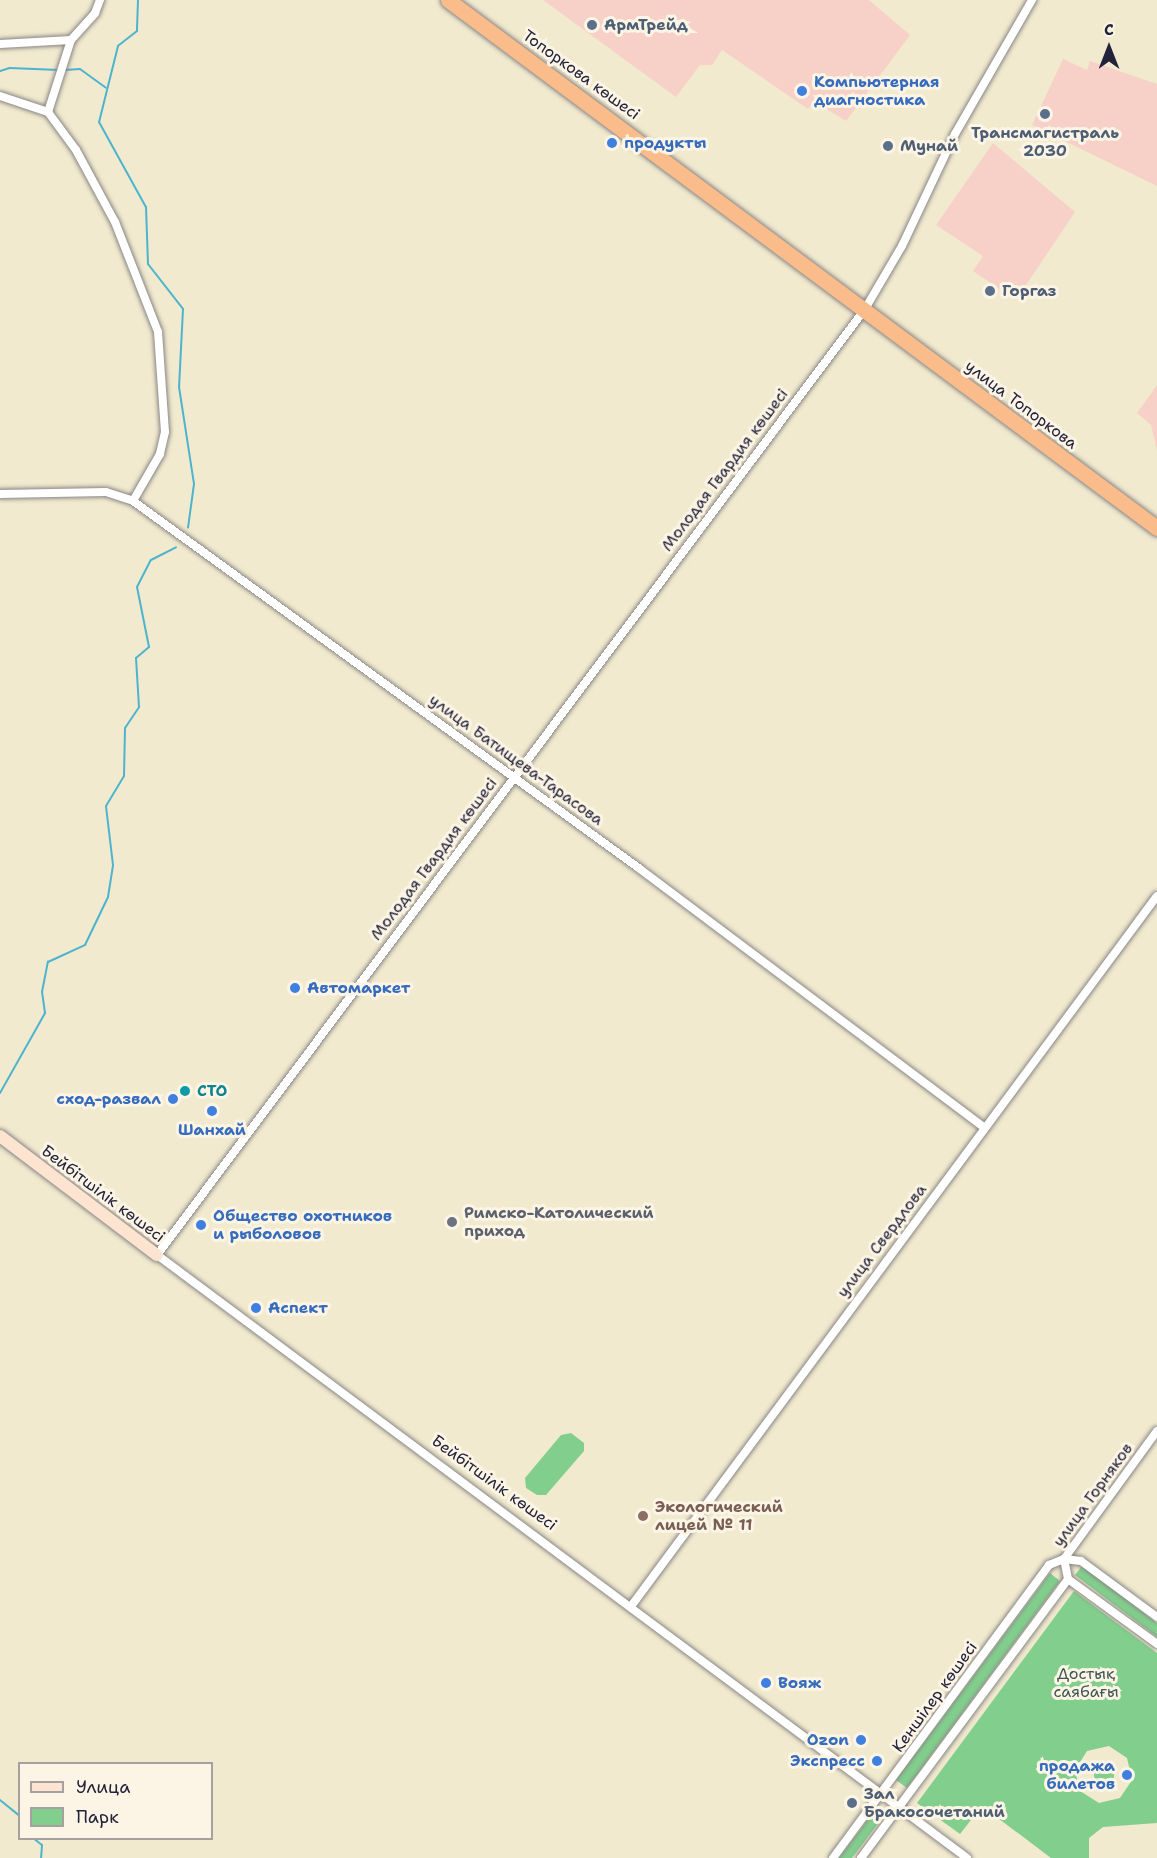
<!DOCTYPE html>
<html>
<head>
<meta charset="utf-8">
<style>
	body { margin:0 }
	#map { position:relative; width:1157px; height:1858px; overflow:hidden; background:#f1eacf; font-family:"Shantell Sans",sans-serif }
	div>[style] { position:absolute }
	.built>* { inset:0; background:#f7d1c7 }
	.green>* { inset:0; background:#82cf8d }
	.round { border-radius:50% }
	.stream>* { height:2px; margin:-1px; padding:0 1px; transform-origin:1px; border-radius:1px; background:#4eb4cd }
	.roads { filter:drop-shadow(0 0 2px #8a8685) drop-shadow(0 0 2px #8a8685) }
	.street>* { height:8px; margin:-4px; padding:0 4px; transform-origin:4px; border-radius:4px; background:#fff }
	.secondary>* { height:12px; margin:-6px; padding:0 6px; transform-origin:6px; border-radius:6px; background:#fde4d0 }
	.highway>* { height:15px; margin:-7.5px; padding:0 7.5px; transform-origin:7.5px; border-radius:7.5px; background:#f9bc8a }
	.dots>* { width:16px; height:16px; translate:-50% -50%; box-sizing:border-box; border:3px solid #fcf5e5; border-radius:50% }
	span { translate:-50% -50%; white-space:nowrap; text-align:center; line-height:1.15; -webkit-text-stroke:6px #fcf5e5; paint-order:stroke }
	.service-label { font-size:16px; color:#4e5e75; font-weight:700 }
	.left { translate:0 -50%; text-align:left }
	.street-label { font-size:16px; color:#22223b }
	.shop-label { font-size:16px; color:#366cbe; font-weight:700 }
	.right { translate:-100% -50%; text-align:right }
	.culture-label { font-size:16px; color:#0d838f; font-weight:700 }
	.worship-label { font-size:16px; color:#5b616d; font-weight:700 }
	.education-label { font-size:16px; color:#785e54; font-weight:700 }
	.park-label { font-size:16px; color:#3f5654 }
	.legend { position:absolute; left:18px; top:1762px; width:195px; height:78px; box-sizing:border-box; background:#fcf5e5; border:2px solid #a5a1a1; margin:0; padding:8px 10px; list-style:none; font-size:18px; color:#22223b }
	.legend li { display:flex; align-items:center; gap:12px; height:30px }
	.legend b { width:30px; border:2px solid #a5a1a1 }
	.north { position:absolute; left:1079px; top:18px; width:60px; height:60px; -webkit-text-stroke:4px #fcf5e5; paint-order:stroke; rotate:0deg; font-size:16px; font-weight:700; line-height:24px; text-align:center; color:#22223b }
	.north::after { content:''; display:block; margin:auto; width:21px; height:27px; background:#22223b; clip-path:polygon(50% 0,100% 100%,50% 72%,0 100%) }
</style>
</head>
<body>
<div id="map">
	<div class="built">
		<i style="clip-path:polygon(543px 0,869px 0,910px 35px,846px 121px,814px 101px,808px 109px,722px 50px,712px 65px,700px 65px,676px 97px)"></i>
		<i style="clip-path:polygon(1063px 59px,1087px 70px,1090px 61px,1157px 84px,1157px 186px,1032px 125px)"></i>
		<i style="clip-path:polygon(993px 143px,1075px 212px,1016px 300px,973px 271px,983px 256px,936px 225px)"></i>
		<i style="clip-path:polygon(1157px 385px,1157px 450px,1151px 425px,1137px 413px)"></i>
	</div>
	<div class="green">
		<i style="clip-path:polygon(571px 1433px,584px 1443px,584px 1451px,546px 1495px,537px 1495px,526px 1488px,525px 1478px,561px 1435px)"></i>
		<i style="clip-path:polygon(1082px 1566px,1157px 1623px,1157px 1637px,1075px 1575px)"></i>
		<i style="clip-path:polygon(1050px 1573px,1060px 1581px,907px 1788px,896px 1780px)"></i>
		<i style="clip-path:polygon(evenodd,1074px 1591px,1157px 1653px,1157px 1823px,1103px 1827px,1089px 1838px,1089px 1858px,1051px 1858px,982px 1806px,960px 1834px,917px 1803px,1074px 1591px,1109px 1746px,1127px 1758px,1132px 1780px,1120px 1798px,1099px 1803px,1080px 1791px,1075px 1770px,1087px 1751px,1109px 1746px)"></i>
		<i class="round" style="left:1094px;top:1765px;width:20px;height:20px"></i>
		<i style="clip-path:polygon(872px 1814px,880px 1821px,852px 1858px,839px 1858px)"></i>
	</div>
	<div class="stream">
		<i style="left:138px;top:0;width:31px;rotate:92deg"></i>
		<i style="left:137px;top:31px;width:24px;rotate:142deg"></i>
		<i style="left:118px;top:46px;width:78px;rotate:104deg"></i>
		<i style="left:99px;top:122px;width:97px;rotate:61.1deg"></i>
		<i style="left:146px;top:207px;width:57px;rotate:88deg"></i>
		<i style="left:148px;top:264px;width:57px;rotate:52.1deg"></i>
		<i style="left:183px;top:309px;width:78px;rotate:92.9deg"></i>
		<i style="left:179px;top:387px;width:98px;rotate:81.2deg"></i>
		<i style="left:194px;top:484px;width:44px;rotate:97.8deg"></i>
		<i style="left:65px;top:70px;width:15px;rotate:-4deg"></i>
		<i style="left:80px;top:69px;width:32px;rotate:36deg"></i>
		<i style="left:0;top:71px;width:10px;rotate:-17deg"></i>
		<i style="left:10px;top:68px;width:49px;rotate:2.3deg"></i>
		<i style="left:0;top:1093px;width:92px;rotate:-60.6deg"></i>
		<i style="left:45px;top:1013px;width:21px;rotate:-98deg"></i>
		<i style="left:42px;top:992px;width:31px;rotate:-79deg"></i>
		<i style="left:48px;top:962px;width:41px;rotate:-24.7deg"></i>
		<i style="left:85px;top:945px;width:53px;rotate:-64.4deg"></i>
		<i style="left:108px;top:897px;width:32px;rotate:-81deg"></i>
		<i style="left:113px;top:865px;width:59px;rotate:-96.8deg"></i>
		<i style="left:106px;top:806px;width:35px;rotate:-59deg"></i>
		<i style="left:124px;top:776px;width:48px;rotate:-88.8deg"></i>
		<i style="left:125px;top:728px;width:25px;rotate:-56deg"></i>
		<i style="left:139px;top:707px;width:49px;rotate:-93.5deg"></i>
		<i style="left:136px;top:658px;width:17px;rotate:-40deg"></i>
		<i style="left:149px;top:647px;width:61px;rotate:-101.3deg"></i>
		<i style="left:137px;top:587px;width:30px;rotate:-63deg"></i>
		<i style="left:151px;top:560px;width:28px;rotate:-27deg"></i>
		<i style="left:0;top:1800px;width:26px;rotate:39deg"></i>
		<i style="left:33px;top:1838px;width:11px;rotate:38deg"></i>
		<i style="left:42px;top:1845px;width:13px;rotate:94deg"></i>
	</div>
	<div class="roads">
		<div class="street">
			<i style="left:0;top:44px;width:71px;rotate:-3.2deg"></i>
			<i style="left:71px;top:40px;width:36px;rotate:-48deg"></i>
			<i style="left:95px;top:13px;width:14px;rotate:-69deg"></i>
			<i style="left:0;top:96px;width:51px;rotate:18.4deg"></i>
			<i style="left:48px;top:112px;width:47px;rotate:53.6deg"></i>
			<i style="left:76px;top:150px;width:82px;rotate:61.6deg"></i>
			<i style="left:115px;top:222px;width:118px;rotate:68.6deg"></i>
			<i style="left:158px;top:332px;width:100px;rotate:86deg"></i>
			<i style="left:165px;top:432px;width:23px;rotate:103deg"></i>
			<i style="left:160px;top:454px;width:54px;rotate:119.9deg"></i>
			<i style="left:48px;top:112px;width:76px;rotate:-72.3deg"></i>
			<i style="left:0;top:494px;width:106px;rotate:-1.1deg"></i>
			<i style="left:106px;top:492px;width:28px;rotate:18deg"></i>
			<i style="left:133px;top:501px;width:626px;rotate:35.97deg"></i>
			<i style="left:640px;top:869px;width:431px;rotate:36.9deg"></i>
			<i style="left:1068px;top:1579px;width:20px;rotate:-101deg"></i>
			<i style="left:1064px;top:1559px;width:158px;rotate:-54deg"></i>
			<i style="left:1068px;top:1579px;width:110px;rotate:36.1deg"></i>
			<i style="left:632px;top:1605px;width:882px;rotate:-53.48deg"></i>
			<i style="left:833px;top:1858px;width:364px;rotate:-53.6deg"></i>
			<i style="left:1049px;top:1565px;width:16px;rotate:-22deg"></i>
			<i style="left:1064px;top:1559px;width:17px;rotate:7deg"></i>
			<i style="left:1081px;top:1561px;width:94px;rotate:36.4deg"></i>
			<i style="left:861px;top:1858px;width:347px;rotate:-53.4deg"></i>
			<i style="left:967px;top:1858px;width:1010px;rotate:-143.33deg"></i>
			<i style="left:157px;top:1255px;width:1182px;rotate:-53.19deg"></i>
			<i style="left:865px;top:309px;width:73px;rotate:-59.6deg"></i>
			<i style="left:902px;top:246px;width:124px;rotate:-64.7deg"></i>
			<i style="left:955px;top:134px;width:155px;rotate:-60.1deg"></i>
		</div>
		<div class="secondary">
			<i style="left:0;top:1136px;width:197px;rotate:37.2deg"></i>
		</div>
		<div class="highway">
			<i style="left:448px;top:0;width:884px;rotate:36.68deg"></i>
		</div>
	</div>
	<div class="dots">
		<i style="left:592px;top:25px;background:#5c6f8a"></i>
		<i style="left:802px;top:91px;background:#3f7fe0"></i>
		<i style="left:1045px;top:114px;background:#5c6f8a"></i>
		<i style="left:612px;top:143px;background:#3f7fe0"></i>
		<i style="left:888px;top:146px;background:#5c6f8a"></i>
		<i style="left:990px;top:291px;background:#5c6f8a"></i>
		<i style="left:295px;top:988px;background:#3f7fe0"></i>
		<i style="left:185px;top:1091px;background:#0f9aa8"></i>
		<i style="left:173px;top:1099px;background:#3f7fe0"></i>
		<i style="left:212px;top:1111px;background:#3f7fe0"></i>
		<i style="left:452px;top:1222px;background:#6b7280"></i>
		<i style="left:201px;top:1225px;background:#3f7fe0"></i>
		<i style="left:256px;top:1308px;background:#3f7fe0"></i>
		<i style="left:643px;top:1516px;background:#8d6e63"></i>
		<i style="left:766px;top:1683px;background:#3f7fe0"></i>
		<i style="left:861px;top:1740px;background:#3f7fe0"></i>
		<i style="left:877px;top:1761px;background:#3f7fe0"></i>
		<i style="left:1127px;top:1775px;background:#3f7fe0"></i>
		<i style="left:852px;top:1803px;background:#5c6f8a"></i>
	</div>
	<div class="service-label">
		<span class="left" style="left:604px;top:25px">АрмТрейд</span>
		<span style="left:1045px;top:142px">Трансмагистраль<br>2030</span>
		<span class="left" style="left:900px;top:146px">Мунай</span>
		<span class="left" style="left:1002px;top:291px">Горгаз</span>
		<span class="left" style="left:864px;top:1803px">Зал<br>Бракосочетаний</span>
	</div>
	<div class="street-label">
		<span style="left:581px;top:75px;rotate:36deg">Топоркова көшесі</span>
		<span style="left:1021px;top:405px;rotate:37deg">улица Топоркова</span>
		<span style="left:725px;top:470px;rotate:-53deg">Молодая Гвардия көшесі</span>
		<span style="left:516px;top:760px;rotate:36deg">улица Батищева-Тарасова</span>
		<span style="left:434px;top:859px;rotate:-53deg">Молодая Гвардия көшесі</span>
		<span style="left:103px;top:1194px;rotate:37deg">Бейбітшілік көшесі</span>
		<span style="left:882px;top:1241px;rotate:-53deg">улица Свердлова</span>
		<span style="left:494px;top:1483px;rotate:36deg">Бейбітшілік көшесі</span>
		<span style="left:1093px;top:1495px;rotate:-54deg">улица Горняков</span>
		<span style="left:935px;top:1697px;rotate:-54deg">Кеншілер көшесі</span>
	</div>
	<div class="shop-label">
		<span class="left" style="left:814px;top:91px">Компьютерная<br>диагностика</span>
		<span class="left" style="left:624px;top:143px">продукты</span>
		<span class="left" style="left:307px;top:988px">Автомаркет</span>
		<span class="right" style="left:161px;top:1099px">сход-развал</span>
		<span style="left:212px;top:1130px">Шанхай</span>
		<span class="left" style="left:213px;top:1225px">Общество охотников<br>и рыболовов</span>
		<span class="left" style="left:268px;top:1308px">Аспект</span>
		<span class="left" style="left:778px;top:1683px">Вояж</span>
		<span class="right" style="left:849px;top:1740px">Ozon</span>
		<span class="right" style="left:865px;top:1761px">Экспресс</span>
		<span class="right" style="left:1115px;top:1775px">продажа<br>билетов</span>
	</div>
	<div class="culture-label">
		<span class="left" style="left:197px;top:1091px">СТО</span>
	</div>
	<div class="worship-label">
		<span class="left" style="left:464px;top:1222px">Римско-Католический<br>приход</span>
	</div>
	<div class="education-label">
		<span class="left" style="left:655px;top:1516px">Экологический<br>лицей № 11</span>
	</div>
	<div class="park-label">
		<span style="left:1086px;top:1683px">Достық<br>саябағы</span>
	</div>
	<ul class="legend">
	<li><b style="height:8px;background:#fde4d0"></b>Улица</li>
	<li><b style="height:16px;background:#82cf8d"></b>Парк</li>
	</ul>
	<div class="north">С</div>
</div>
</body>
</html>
